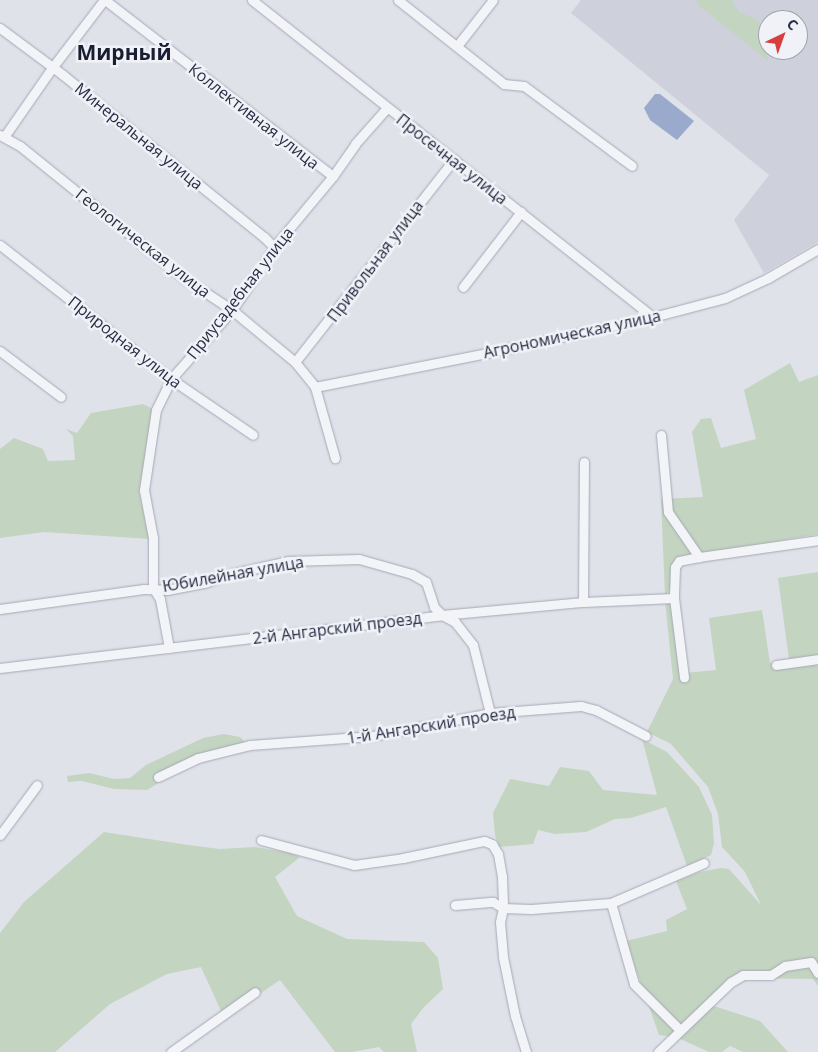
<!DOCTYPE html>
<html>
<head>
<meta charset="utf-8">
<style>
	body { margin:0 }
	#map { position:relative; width:818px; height:1052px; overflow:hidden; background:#e0e2ea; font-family:"Open Sans",sans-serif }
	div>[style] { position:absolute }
	.built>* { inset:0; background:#ced1dc }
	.green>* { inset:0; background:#c3d4c1 }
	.water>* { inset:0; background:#9ac }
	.roads { filter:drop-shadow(0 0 1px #a5a8b5) drop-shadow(0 0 1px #a5a8b5) }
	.minor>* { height:9px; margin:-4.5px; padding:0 4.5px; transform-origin:4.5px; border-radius:4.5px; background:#f3f4f8 }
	span { translate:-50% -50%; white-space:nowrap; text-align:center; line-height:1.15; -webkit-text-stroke:5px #f0f2f7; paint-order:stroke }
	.street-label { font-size:16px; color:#272d43 }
	.district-label { font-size:21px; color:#1a1e33; font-weight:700 }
	.north { position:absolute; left:758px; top:10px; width:50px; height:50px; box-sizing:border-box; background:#f0f2f7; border:1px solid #a0a3af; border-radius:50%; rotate:42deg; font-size:14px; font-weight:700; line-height:20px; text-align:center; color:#272d43 }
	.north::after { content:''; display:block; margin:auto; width:18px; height:22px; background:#d73e3d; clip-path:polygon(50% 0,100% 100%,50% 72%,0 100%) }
</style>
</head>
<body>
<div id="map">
	<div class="built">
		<i style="clip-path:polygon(evenodd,581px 0,818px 0,818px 242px,764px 273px,734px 220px,769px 175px,571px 13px,581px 0,768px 20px,798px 20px,798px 50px,768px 50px,768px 20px)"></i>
	</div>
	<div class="green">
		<i style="clip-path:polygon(697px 0,732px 0,739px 12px,758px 20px,764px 30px,768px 61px,697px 4px)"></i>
		<i style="clip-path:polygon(790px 363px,799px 382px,818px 375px,818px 534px,679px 558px,672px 588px,665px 595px,661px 499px,703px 497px,692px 432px,701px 419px,711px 418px,721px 448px,756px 439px,744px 390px)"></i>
		<i style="clip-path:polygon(143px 404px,153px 409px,139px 492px,150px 539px,44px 532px,0 538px,0 449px,14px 438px,43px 449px,48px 461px,75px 460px,73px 436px,66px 429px,77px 433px,91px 413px)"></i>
		<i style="clip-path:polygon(818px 572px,818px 986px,813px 979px,745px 978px,737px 981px,711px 1005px,760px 1021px,788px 1052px,743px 1052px,730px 1046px,722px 1052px,709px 1052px,676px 1037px,659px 1035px,626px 941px,667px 931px,666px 920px,687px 909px,676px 881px,700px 872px,721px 868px,729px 869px,761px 905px,745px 872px,722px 847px,718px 814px,708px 787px,671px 744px,647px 732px,673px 679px,665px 601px,673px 601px,685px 673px,716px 670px,709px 618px,762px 610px,770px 663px,789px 660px,778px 578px)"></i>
		<i style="clip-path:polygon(224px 734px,240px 737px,246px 743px,190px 764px,147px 790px,114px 789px,82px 781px,68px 782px,67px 776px,89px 773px,114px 779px,130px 778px,146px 765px,203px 738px)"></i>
		<i style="clip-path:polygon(642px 739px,667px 752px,699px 787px,712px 815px,714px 843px,711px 855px,687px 866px,666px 807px,631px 818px,615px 819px,586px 832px,555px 834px,538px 830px,533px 844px,499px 847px,495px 835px,493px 813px,510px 779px,549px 786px,560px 767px,589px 771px,603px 790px,657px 795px)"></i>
		<i style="clip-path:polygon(104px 832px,188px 845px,220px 849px,255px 847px,290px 853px,300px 857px,275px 877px,297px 916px,347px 939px,424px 942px,438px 958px,443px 989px,424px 1007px,411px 1024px,417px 1052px,384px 1052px,379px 1047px,352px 1052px,335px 1052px,280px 980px,214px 1025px,221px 1011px,201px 967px,167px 974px,110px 1004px,55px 1052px,0 1052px,0 933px,24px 902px)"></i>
	</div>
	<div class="water">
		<i style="clip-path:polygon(655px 94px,660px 94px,694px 121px,677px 140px,650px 120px,644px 108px)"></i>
	</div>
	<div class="roads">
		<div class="minor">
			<i style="left:105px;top:0;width:288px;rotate:37.7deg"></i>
			<i style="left:252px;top:0;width:511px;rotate:38.33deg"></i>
			<i style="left:398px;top:0;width:135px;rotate:38.4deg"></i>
			<i style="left:504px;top:84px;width:20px;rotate:6deg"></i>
			<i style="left:524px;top:86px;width:134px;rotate:36.5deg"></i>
			<i style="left:0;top:28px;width:79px;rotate:36.7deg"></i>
			<i style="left:63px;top:75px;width:258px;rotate:38.9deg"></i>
			<i style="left:264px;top:237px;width:16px;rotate:45deg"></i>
			<i style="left:457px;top:46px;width:58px;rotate:-52deg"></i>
			<i style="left:0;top:135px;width:23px;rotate:29deg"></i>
			<i style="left:20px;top:146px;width:212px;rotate:38.9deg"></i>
			<i style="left:185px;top:279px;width:56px;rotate:33.4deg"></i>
			<i style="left:232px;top:310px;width:82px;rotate:39.5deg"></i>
			<i style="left:295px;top:362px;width:32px;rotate:51deg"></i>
			<i style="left:315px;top:387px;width:74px;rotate:74.3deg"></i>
			<i style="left:4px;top:137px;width:84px;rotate:-55.2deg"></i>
			<i style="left:52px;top:68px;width:86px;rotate:-52.6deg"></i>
			<i style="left:0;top:245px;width:217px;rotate:38.1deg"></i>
			<i style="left:171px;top:379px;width:99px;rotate:34.3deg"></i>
			<i style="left:463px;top:287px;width:95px;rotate:-52.3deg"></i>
			<i style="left:0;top:351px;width:76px;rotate:37deg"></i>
			<i style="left:295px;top:362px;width:258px;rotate:-51.9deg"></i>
			<i style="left:315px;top:387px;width:185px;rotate:-11.2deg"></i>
			<i style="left:496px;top:351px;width:161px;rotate:-12.2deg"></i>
			<i style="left:653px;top:317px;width:74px;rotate:-14.8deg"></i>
			<i style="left:725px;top:298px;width:47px;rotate:-24.9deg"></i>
			<i style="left:768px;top:278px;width:58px;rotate:-30.1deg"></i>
			<i style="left:661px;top:435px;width:77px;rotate:84.8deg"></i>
			<i style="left:668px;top:512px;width:55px;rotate:55.4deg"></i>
			<i style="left:699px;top:557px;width:20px;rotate:169deg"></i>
			<i style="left:679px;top:561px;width:7px;rotate:124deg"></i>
			<i style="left:675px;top:567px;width:31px;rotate:92deg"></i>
			<i style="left:674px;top:598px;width:80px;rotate:82.8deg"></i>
			<i style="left:699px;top:557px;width:120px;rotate:-8.1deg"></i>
			<i style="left:583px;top:602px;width:140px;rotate:-89.6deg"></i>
			<i style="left:0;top:609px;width:145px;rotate:-7.9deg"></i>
			<i style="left:144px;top:589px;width:23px;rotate:2deg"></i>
			<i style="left:167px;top:590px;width:38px;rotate:-11deg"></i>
			<i style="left:204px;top:583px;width:28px;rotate:-19deg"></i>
			<i style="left:230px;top:574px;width:59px;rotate:-12.6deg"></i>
			<i style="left:288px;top:561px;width:71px;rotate:-1.6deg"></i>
			<i style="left:359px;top:559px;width:55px;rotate:15.8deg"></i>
			<i style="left:412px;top:574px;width:16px;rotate:30deg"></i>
			<i style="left:426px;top:582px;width:26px;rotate:72deg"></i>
			<i style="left:434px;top:607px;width:11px;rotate:45deg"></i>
			<i style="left:442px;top:615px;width:15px;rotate:28deg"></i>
			<i style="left:455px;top:622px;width:29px;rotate:52deg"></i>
			<i style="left:473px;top:645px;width:70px;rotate:76deg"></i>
			<i style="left:169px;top:648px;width:50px;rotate:-100.4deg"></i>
			<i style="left:160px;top:599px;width:13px;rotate:-122deg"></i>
			<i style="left:153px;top:588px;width:50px;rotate:-90deg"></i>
			<i style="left:153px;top:538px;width:49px;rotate:-100.6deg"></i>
			<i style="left:144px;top:490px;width:81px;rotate:-81.5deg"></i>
			<i style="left:156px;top:410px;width:34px;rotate:-64deg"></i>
			<i style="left:171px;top:379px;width:92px;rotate:-48.5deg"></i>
			<i style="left:232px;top:310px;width:83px;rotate:-55.7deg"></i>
			<i style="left:279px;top:241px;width:85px;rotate:-50.3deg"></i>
			<i style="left:333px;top:176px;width:39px;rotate:-55deg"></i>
			<i style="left:355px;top:144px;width:48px;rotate:-48.4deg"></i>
			<i style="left:776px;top:665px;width:42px;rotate:-8.1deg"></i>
			<i style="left:0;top:668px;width:445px;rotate:-6.8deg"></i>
			<i style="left:442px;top:615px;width:142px;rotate:-5.3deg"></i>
			<i style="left:583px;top:602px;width:91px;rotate:-2.5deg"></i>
			<i style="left:158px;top:777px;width:44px;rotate:-25.4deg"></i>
			<i style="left:198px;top:758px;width:54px;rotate:-14deg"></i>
			<i style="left:250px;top:745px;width:123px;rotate:-4.2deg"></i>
			<i style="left:373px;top:736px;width:119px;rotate:-11.1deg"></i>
			<i style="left:490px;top:713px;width:91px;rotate:-4.4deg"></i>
			<i style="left:581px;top:706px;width:16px;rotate:15deg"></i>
			<i style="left:596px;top:710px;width:56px;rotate:27.5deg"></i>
			<i style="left:0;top:835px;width:62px;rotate:-53.5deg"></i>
			<i style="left:261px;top:840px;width:96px;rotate:15deg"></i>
			<i style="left:354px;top:865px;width:49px;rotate:-8.1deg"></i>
			<i style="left:403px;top:858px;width:83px;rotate:-11.9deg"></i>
			<i style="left:484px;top:841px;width:9px;rotate:21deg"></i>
			<i style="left:492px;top:844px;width:12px;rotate:59deg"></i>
			<i style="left:498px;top:854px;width:22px;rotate:80deg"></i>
			<i style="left:502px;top:876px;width:32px;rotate:88deg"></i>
			<i style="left:503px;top:908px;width:14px;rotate:102deg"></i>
			<i style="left:500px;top:922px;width:35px;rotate:85deg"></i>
			<i style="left:503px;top:957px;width:60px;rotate:78.5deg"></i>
			<i style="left:515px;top:1016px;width:38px;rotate:73deg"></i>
			<i style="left:611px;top:903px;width:84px;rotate:74.1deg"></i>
			<i style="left:634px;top:984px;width:65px;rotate:45deg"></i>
			<i style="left:455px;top:905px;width:38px;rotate:-5deg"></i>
			<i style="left:493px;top:902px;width:12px;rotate:31deg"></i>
			<i style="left:503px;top:908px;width:28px;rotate:2deg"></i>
			<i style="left:531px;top:909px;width:80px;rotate:-4.3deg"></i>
			<i style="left:611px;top:903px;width:101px;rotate:-23.3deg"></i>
			<i style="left:171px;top:1052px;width:103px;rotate:-35.5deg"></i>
			<i style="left:658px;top:1052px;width:101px;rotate:-43.8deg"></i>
			<i style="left:731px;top:982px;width:14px;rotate:-30deg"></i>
			<i style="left:743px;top:975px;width:28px"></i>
			<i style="left:771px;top:975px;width:17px;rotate:-33deg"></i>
			<i style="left:785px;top:966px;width:26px;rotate:-9deg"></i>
			<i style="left:811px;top:962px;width:13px;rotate:58deg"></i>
		</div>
	</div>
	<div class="street-label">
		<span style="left:254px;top:116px;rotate:38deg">Коллективная улица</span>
		<span style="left:139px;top:136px;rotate:39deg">Минеральная улица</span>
		<span style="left:452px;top:159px;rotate:38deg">Просечная улица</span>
		<span style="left:143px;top:243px;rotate:38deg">Геологическая улица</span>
		<span style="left:375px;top:261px;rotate:-53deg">Привольная улица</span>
		<span style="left:240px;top:293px;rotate:-52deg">Приусадебная улица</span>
		<span style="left:572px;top:334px;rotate:-12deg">Агрономическая улица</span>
		<span style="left:125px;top:342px;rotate:38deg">Природная улица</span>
		<span style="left:233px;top:574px;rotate:-10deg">Юбилейная улица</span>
		<span style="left:337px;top:628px;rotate:-7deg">2-й Ангарский проезд</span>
		<span style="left:431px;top:725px;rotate:-9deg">1-й Ангарский проезд</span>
	</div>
	<div class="district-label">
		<span style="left:124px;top:52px">Мирный</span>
	</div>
	<div class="north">С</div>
</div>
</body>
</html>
